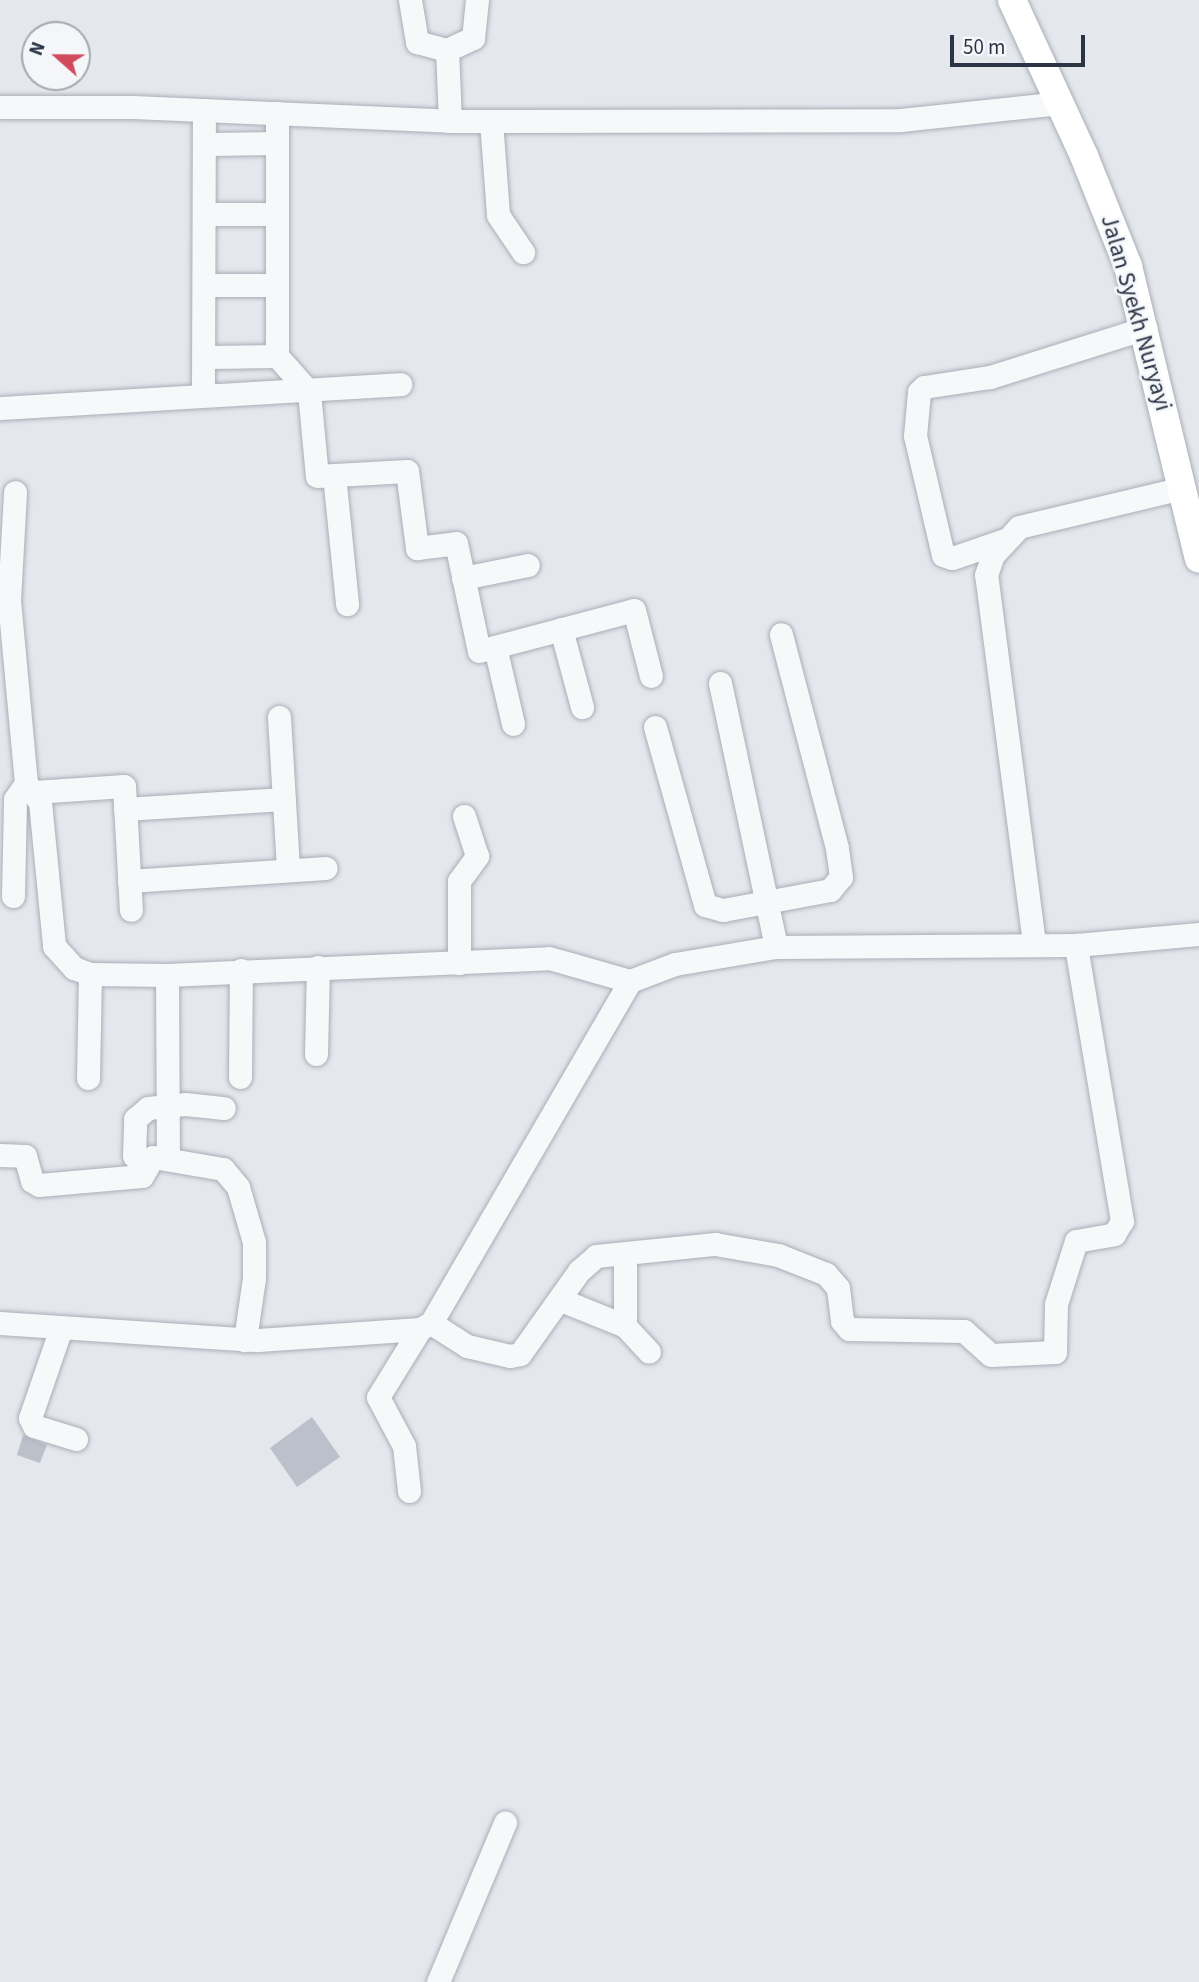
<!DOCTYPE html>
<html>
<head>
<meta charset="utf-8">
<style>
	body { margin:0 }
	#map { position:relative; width:1199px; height:1982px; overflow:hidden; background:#e4e7ec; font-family:"Source Sans 3",sans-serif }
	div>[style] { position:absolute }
	.building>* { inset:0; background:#bbc0ca }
	.roads { filter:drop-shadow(0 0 2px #a9aeb7) drop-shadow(0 0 2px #a9aeb7) }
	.minor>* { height:23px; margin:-11.5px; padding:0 11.5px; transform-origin:11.5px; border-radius:11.5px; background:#f7f8fa }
	.major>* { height:28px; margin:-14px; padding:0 14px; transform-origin:14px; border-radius:14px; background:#fff }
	span { translate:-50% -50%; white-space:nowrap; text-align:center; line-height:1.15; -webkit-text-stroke:5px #f4f6f9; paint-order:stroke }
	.street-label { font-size:24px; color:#2b3445 }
	.north { position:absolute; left:21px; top:21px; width:70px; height:70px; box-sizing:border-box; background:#f4f6f9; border:2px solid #a4a8b1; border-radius:50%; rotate:291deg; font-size:19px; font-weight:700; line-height:28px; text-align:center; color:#2b3445 }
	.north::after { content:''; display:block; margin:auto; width:24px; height:32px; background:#d1495b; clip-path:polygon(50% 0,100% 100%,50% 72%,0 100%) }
	.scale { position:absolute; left:950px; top:35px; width:135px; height:32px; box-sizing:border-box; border:4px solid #2b3445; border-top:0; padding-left:9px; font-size:21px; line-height:24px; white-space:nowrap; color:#2b3445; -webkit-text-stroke:5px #f4f6f9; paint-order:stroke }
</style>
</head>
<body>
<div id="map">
	<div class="building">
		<i style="clip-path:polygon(312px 1417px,340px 1457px,297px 1487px,270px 1448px)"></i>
		<i style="clip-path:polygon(23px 1435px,47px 1445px,40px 1463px,17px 1455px)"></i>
	</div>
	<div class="roads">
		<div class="minor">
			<i style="left:410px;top:0;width:43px;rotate:80.5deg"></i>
			<i style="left:417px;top:42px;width:31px;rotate:15deg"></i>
			<i style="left:0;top:107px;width:133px"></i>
			<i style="left:133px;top:107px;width:317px;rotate:2.5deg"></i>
			<i style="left:450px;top:121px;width:451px;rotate:-0.1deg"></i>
			<i style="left:901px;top:120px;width:160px;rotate:-6.1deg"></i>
			<i style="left:277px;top:113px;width:243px;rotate:90deg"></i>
			<i style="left:277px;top:356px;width:48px;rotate:48.4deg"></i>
			<i style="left:309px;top:392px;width:84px;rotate:84.6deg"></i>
			<i style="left:317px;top:476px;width:90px;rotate:-3.2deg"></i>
			<i style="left:407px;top:471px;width:78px;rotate:82.6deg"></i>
			<i style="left:417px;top:548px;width:39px;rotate:-7deg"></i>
			<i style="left:456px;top:543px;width:110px;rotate:78deg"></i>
			<i style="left:479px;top:651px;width:160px;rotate:-14.8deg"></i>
			<i style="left:634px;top:610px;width:68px;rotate:75.6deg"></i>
			<i style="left:450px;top:121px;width:71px;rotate:-92.4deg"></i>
			<i style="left:447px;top:50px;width:29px;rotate:-25deg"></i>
			<i style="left:473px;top:38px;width:38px;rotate:-84deg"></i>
			<i style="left:491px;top:121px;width:94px;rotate:85.7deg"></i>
			<i style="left:498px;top:215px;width:45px;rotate:56deg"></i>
			<i style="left:209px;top:144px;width:68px;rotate:-0.8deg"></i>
			<i style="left:208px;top:214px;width:69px"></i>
			<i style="left:208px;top:285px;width:69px"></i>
			<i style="left:209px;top:357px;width:68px;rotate:-0.8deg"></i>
			<i style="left:203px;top:384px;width:274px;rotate:-89.8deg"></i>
			<i style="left:0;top:408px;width:401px;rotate:-3.4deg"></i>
			<i style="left:334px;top:475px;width:130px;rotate:84.2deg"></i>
			<i style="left:1005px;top:540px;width:56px;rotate:161.2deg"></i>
			<i style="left:952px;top:558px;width:9px;rotate:-162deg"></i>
			<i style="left:943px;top:555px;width:122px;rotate:-103.2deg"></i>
			<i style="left:915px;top:436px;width:44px;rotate:-84.8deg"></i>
			<i style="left:919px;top:392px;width:7px;rotate:-45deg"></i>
			<i style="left:924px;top:387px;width:67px;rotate:-8.6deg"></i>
			<i style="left:990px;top:377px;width:163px;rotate:-17.5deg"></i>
			<i style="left:463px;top:578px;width:66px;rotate:-11.3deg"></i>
			<i style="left:0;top:600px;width:9px"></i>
			<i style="left:9px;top:600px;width:184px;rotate:84.7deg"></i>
			<i style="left:26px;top:783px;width:24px;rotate:54deg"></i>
			<i style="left:40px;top:802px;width:145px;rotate:84.4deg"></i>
			<i style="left:54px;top:946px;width:30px;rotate:48deg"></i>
			<i style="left:74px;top:968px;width:17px;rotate:21deg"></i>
			<i style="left:90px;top:974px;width:77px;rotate:0.7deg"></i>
			<i style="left:167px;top:975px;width:382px;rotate:-2.5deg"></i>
			<i style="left:549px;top:958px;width:84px;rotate:15.9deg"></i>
			<i style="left:9px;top:600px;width:108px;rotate:-86.8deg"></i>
			<i style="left:561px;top:629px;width:81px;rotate:74.9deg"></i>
			<i style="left:495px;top:647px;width:79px;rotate:76.8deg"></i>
			<i style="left:720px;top:683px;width:270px;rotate:78deg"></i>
			<i style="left:279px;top:717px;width:153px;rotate:86.6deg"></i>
			<i style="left:655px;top:727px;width:185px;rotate:74.3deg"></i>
			<i style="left:705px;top:905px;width:19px;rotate:16deg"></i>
			<i style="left:723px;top:910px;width:109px;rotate:-10.6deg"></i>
			<i style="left:830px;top:890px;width:17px;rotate:-50deg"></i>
			<i style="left:841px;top:877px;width:29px;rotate:-98deg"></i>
			<i style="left:837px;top:848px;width:221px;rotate:-104.7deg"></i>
			<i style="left:34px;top:792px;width:90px;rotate:-3.8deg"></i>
			<i style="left:124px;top:786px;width:124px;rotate:86.8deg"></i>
			<i style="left:125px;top:809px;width:159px;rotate:-3.6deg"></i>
			<i style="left:129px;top:881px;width:197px;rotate:-3.8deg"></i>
			<i style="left:13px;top:896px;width:97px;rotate:-88.8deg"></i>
			<i style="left:15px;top:799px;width:19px;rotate:-55deg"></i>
			<i style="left:1034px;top:943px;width:371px;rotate:-97.4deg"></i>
			<i style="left:986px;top:575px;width:21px;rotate:-71deg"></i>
			<i style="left:993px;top:555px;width:38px;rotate:-47deg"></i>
			<i style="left:1019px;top:527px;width:169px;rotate:-13.4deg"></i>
			<i style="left:459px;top:963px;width:82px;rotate:-90deg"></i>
			<i style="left:459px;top:881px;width:31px;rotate:-54deg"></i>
			<i style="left:477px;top:856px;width:42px;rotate:-108deg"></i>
			<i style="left:167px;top:975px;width:183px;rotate:89.7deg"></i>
			<i style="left:316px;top:1054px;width:87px;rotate:-88.7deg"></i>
			<i style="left:240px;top:1077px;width:107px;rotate:-89.5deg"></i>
			<i style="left:88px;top:1078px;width:104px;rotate:-88.9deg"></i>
			<i style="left:0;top:1155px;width:25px;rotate:2deg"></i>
			<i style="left:25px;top:1156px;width:26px;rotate:74deg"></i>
			<i style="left:32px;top:1181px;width:8px;rotate:30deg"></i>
			<i style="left:39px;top:1185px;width:103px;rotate:-5deg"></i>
			<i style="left:142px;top:1176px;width:22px;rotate:-60deg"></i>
			<i style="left:153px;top:1157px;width:71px;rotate:9.7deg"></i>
			<i style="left:223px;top:1169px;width:23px;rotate:50deg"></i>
			<i style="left:238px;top:1187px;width:57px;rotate:73.8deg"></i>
			<i style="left:254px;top:1242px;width:36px;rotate:90deg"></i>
			<i style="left:254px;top:1278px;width:63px;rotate:98.3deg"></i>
			<i style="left:134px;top:1156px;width:37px;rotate:-88deg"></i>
			<i style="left:135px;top:1119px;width:17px;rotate:-40deg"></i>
			<i style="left:148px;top:1108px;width:37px;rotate:-6deg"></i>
			<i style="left:185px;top:1104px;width:39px;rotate:6deg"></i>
			<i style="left:625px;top:1255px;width:71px;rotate:90deg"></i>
			<i style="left:561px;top:1300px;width:69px;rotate:22.1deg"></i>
			<i style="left:625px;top:1326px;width:35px;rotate:47deg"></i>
			<i style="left:0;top:1323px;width:259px;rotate:3.8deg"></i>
			<i style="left:258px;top:1340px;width:162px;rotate:-3.9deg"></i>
			<i style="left:420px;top:1329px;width:13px;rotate:-29deg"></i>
			<i style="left:431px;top:1323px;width:396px;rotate:-59.8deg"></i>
			<i style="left:630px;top:981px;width:48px;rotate:-20.7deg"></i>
			<i style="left:675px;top:964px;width:102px;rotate:-9.6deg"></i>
			<i style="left:776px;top:947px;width:300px;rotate:-0.4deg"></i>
			<i style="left:1076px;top:945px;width:123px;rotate:-5.1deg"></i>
			<i style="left:431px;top:1323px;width:43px;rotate:32.6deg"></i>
			<i style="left:467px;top:1346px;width:44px;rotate:13.1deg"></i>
			<i style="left:510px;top:1356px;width:10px;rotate:-11deg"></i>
			<i style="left:520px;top:1354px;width:102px;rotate:-54.6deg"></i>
			<i style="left:579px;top:1271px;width:23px;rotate:-41deg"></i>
			<i style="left:596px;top:1256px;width:120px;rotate:-5.8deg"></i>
			<i style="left:715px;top:1244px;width:64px;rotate:9.9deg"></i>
			<i style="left:778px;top:1255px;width:52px;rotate:21.6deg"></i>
			<i style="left:826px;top:1274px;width:18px;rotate:49deg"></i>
			<i style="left:838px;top:1288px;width:33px;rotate:83deg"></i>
			<i style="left:842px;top:1321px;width:11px;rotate:49deg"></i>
			<i style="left:849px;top:1329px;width:115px;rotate:1deg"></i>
			<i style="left:964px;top:1331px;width:36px;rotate:42deg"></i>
			<i style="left:991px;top:1355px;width:64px;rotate:-2.7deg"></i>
			<i style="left:1055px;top:1352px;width:48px;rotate:-88.8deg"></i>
			<i style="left:1056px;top:1304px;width:66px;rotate:-72.4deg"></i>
			<i style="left:1076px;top:1241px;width:39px;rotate:-10deg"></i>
			<i style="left:1114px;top:1234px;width:15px;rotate:-58deg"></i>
			<i style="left:1122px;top:1221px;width:280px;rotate:-99.5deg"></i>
			<i style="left:61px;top:1328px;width:95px;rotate:109deg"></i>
			<i style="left:30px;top:1418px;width:9px;rotate:63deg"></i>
			<i style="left:34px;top:1426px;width:44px;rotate:17.2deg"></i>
			<i style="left:409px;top:1491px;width:45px;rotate:-96.3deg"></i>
			<i style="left:404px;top:1446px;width:55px;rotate:-118deg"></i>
			<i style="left:378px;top:1397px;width:80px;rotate:-58.3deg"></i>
			<i style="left:438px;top:1982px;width:173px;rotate:-67.2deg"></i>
		</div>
		<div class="major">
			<i style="left:1012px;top:0;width:172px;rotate:65.2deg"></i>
			<i style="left:1084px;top:156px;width:118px;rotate:68.2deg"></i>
			<i style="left:1128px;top:266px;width:301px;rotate:76.4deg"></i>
		</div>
	</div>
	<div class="street-label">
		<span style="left:1136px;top:313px;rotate:74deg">Jalan Syekh Nuryayi</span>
	</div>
	<div class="north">N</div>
	<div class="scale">50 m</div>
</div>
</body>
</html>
